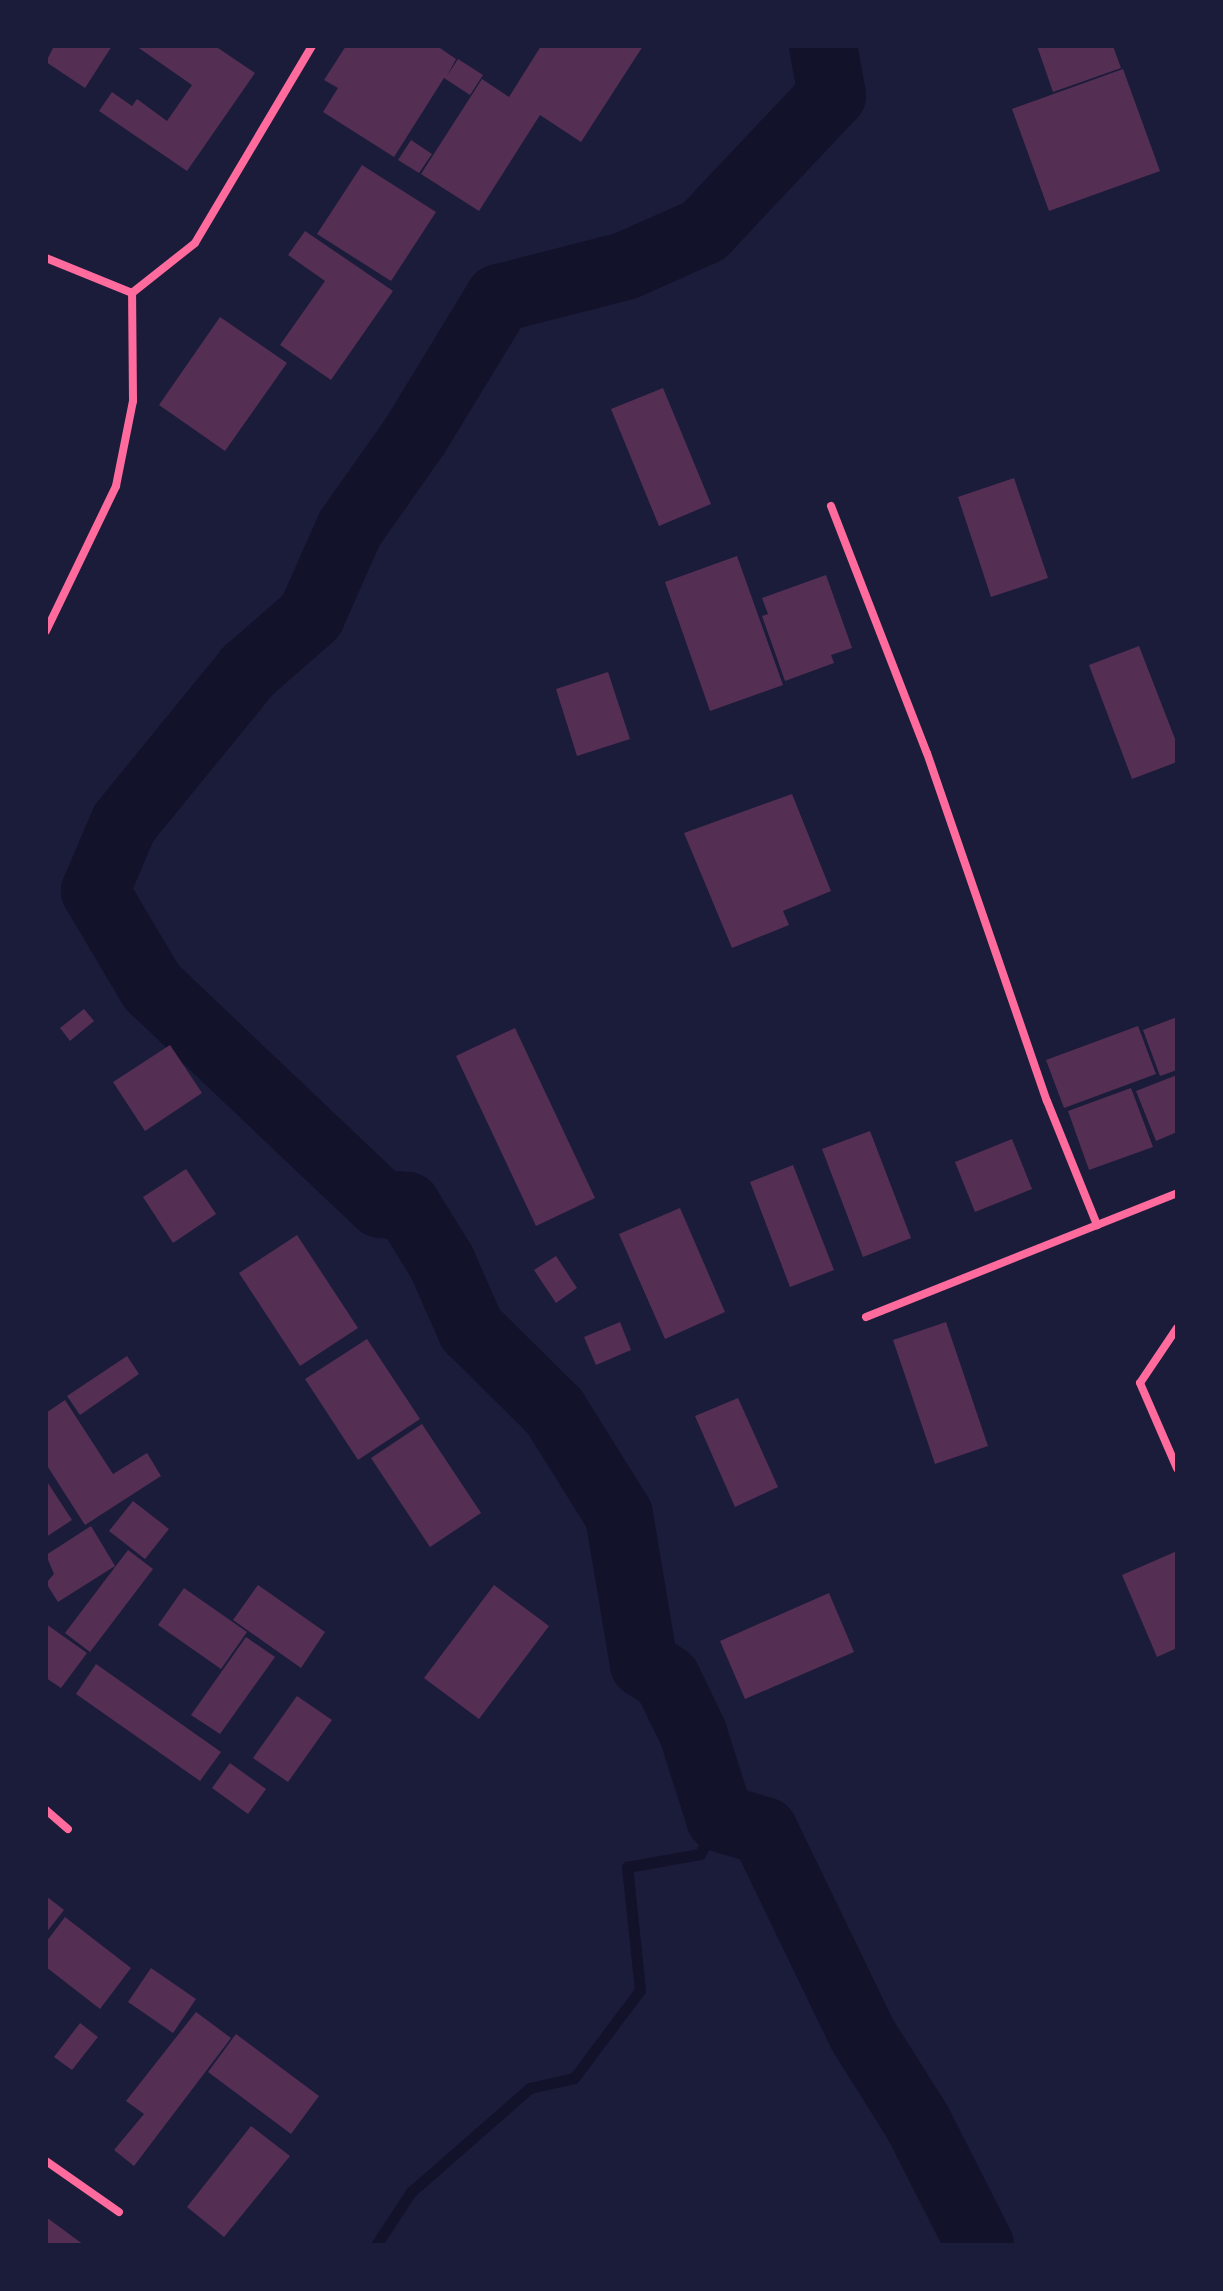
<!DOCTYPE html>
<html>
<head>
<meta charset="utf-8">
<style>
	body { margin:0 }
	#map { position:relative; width:1223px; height:2291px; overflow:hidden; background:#1b1b3a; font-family:Commissioner,sans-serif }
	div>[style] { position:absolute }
	.stream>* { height:11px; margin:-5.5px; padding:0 5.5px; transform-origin:5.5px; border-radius:5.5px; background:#12122b }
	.river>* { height:68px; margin:-34px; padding:0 34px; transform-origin:34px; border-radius:34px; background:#12122b }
	.building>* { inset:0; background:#542f53 }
	.minor>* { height:8px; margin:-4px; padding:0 4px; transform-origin:4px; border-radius:4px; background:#ff6b9d }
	span { translate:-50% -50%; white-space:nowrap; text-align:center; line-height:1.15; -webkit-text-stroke:8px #1b1b3a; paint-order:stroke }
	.frame { position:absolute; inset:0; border:48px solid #1b1b3a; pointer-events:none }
</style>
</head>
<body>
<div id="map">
	<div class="stream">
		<i style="left:376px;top:2245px;width:64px;rotate:-56.6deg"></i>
		<i style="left:411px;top:2192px;width:158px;rotate:-41.2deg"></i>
		<i style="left:530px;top:2088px;width:45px;rotate:-12.8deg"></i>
		<i style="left:574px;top:2078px;width:110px;rotate:-53.1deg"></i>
		<i style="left:640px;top:1990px;width:124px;rotate:-96deg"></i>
		<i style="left:627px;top:1867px;width:74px;rotate:-10.1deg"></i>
		<i style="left:700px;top:1854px;width:41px;rotate:-60.9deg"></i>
	</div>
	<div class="river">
		<i style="left:823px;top:46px;width:50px;rotate:79.6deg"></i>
		<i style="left:832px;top:95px;width:187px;rotate:133.3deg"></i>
		<i style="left:704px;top:231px;width:86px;rotate:156.1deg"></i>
		<i style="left:625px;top:266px;width:130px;rotate:165.7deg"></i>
		<i style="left:499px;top:298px;width:162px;rotate:121.3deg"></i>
		<i style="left:415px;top:436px;width:113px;rotate:125.2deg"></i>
		<i style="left:350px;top:528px;width:96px;rotate:113.9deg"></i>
		<i style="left:311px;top:616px;width:84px;rotate:138.9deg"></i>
		<i style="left:248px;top:671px;width:196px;rotate:129.2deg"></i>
		<i style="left:124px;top:823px;width:74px;rotate:113.1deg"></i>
		<i style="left:95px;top:891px;width:112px;rotate:59.3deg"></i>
		<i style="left:152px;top:987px;width:315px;rotate:43.5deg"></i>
		<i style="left:381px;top:1204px;width:26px;rotate:4deg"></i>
		<i style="left:407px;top:1206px;width:67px;rotate:58.4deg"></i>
		<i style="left:442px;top:1263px;width:72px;rotate:66.3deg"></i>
		<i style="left:471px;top:1329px;width:117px;rotate:44.7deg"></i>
		<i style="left:554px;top:1411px;width:123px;rotate:58deg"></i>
		<i style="left:619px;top:1515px;width:151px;rotate:80.5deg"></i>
		<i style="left:644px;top:1664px;width:27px;rotate:33deg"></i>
		<i style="left:667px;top:1679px;width:60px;rotate:64.3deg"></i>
		<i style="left:693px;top:1733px;width:89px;rotate:72.4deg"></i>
		<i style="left:720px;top:1818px;width:46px;rotate:16.5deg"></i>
		<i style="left:764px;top:1831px;width:225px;rotate:64.2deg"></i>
		<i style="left:862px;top:2034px;width:105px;rotate:57.8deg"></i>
		<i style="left:918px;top:2123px;width:137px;rotate:63.1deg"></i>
	</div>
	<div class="building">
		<i style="clip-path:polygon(54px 46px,112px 46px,85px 88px,46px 62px)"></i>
		<i style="clip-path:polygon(136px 46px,215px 46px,255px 73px,187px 171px,99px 111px,112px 92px,132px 106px,137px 99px,167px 121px,192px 85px)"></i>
		<i style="clip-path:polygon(346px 46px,437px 46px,456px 59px,447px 76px,458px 59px,483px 75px,470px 95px,444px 78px,394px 157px,323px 112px,338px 88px,324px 80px)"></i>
		<i style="clip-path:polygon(541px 46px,643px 46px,581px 142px,540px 115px,479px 211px,421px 174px,482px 79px,509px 97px)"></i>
		<i style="clip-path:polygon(1037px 46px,1113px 46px,1121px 68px,1053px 92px)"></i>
		<i style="clip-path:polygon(1123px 69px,1160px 171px,1049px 211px,1012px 109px)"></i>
		<i style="clip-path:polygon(411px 140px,432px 154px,419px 173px,398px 160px)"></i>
		<i style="clip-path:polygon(362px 165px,436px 212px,391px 281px,317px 234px)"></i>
		<i style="clip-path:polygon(305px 231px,393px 291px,331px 380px,280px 345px,325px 281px,288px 255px)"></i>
		<i style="clip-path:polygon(220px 317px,287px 363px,225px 451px,159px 405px)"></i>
		<i style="clip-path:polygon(663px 388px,711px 504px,659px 526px,611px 409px)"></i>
		<i style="clip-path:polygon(1014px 478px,1048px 578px,991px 597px,958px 497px)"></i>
		<i style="clip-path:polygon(737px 556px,783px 685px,710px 711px,665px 582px)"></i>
		<i style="clip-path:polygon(826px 575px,852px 648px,831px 655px,834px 663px,785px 681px,762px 616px,768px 614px,762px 598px)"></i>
		<i style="clip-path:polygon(1139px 646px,1177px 744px,1177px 762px,1132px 779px,1089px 665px)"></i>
		<i style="clip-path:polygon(608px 672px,630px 739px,577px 756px,556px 689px)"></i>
		<i style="clip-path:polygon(792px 794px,831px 891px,783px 911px,789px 925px,732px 948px,684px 833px)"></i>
		<i style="clip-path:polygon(84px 1009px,94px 1021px,70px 1041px,60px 1028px)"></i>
		<i style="clip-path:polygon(1177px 1017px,1177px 1070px,1160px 1076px,1143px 1030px)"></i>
		<i style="clip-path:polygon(1138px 1026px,1156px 1074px,1064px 1108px,1046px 1060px)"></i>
		<i style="clip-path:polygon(515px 1028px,595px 1198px,536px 1226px,456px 1056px)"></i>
		<i style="clip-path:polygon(170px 1045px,202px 1093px,145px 1131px,113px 1082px)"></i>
		<i style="clip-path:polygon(1177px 1075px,1177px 1132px,1156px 1141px,1136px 1091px)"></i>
		<i style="clip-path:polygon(1131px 1088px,1153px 1147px,1089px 1170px,1068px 1111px)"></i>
		<i style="clip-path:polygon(870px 1131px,911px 1238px,863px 1257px,822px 1149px)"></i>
		<i style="clip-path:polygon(1012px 1139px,1032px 1189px,975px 1212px,955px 1162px)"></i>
		<i style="clip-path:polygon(793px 1165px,834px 1270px,790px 1287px,750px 1182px)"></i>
		<i style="clip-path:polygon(186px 1169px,216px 1214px,173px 1243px,143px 1197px)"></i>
		<i style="clip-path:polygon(680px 1208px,725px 1312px,665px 1339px,619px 1234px)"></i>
		<i style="clip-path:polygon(297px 1235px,358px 1328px,300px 1366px,239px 1273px)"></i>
		<i style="clip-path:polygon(556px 1256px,577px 1288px,556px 1303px,534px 1270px)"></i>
		<i style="clip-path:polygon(620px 1322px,631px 1350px,596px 1365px,584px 1337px)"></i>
		<i style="clip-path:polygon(946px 1322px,988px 1446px,935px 1464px,893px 1340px)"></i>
		<i style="clip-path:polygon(367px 1339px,420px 1419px,358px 1460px,305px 1379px)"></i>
		<i style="clip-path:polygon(127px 1356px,139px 1374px,80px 1415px,67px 1396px)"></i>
		<i style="clip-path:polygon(738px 1398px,778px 1487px,735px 1507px,695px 1416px)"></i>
		<i style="clip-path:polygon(65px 1400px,113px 1474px,147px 1453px,161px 1476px,85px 1525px,46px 1464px,46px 1413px)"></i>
		<i style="clip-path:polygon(422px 1424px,481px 1513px,430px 1547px,371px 1458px)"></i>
		<i style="clip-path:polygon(46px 1480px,72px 1520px,46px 1537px)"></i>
		<i style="clip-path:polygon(133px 1501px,169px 1529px,145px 1559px,109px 1531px)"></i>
		<i style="clip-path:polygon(91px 1526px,115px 1566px,58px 1602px,46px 1583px,54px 1574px,46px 1555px)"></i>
		<i style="clip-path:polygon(128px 1550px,153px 1569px,90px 1652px,65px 1633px)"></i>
		<i style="clip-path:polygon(1177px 1551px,1177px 1648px,1157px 1657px,1122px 1575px)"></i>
		<i style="clip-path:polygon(258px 1585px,325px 1632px,301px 1668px,233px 1620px)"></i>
		<i style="clip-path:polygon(494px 1585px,549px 1626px,479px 1719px,424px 1678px)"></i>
		<i style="clip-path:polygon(184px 1588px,247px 1632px,221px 1669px,158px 1625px)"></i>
		<i style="clip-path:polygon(829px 1593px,854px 1652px,745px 1699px,720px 1641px)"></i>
		<i style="clip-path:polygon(46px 1624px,87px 1653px,61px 1688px,46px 1678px)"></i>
		<i style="clip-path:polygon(246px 1637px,275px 1657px,220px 1734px,191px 1715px)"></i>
		<i style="clip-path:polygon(96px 1664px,221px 1752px,200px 1781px,76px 1694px)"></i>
		<i style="clip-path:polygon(297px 1696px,332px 1720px,288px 1782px,253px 1758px)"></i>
		<i style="clip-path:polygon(230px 1763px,266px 1789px,248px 1814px,212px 1788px)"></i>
		<i style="clip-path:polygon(46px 1896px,64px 1910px,46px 1933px)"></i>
		<i style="clip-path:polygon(65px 1917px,131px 1968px,100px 2009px,46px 1967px,46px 1942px)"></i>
		<i style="clip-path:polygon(151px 1968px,196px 1999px,173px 2033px,128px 2002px)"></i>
		<i style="clip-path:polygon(196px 2012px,231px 2038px,134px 2166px,114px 2150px,144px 2114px,126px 2101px)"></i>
		<i style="clip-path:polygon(80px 2023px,98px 2037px,72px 2070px,54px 2057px)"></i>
		<i style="clip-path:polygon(236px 2034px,319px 2096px,291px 2134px,208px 2072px)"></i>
		<i style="clip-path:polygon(251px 2126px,290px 2156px,224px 2237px,187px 2207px)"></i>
		<i style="clip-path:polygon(46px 2217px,84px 2245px,46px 2245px)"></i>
	</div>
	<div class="minor">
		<i style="left:46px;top:258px;width:93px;rotate:22.1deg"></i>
		<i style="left:132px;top:293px;width:80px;rotate:-38.4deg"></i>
		<i style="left:195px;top:243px;width:229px;rotate:-59.3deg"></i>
		<i style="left:831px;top:506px;width:265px;rotate:68.8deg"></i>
		<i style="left:927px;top:753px;width:368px;rotate:71deg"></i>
		<i style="left:1047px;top:1101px;width:134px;rotate:68deg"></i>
		<i style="left:46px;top:631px;width:161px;rotate:-64.2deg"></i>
		<i style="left:116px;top:486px;width:87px;rotate:-78.7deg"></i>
		<i style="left:133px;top:401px;width:108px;rotate:-90.5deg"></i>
		<i style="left:866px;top:1317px;width:335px;rotate:-21.7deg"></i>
		<i style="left:1177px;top:1328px;width:66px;rotate:123.9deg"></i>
		<i style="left:1140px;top:1383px;width:93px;rotate:66.5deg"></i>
		<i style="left:46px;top:1810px;width:29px;rotate:41deg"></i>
		<i style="left:46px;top:2161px;width:89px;rotate:34.9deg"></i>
	</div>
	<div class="frame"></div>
</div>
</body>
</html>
